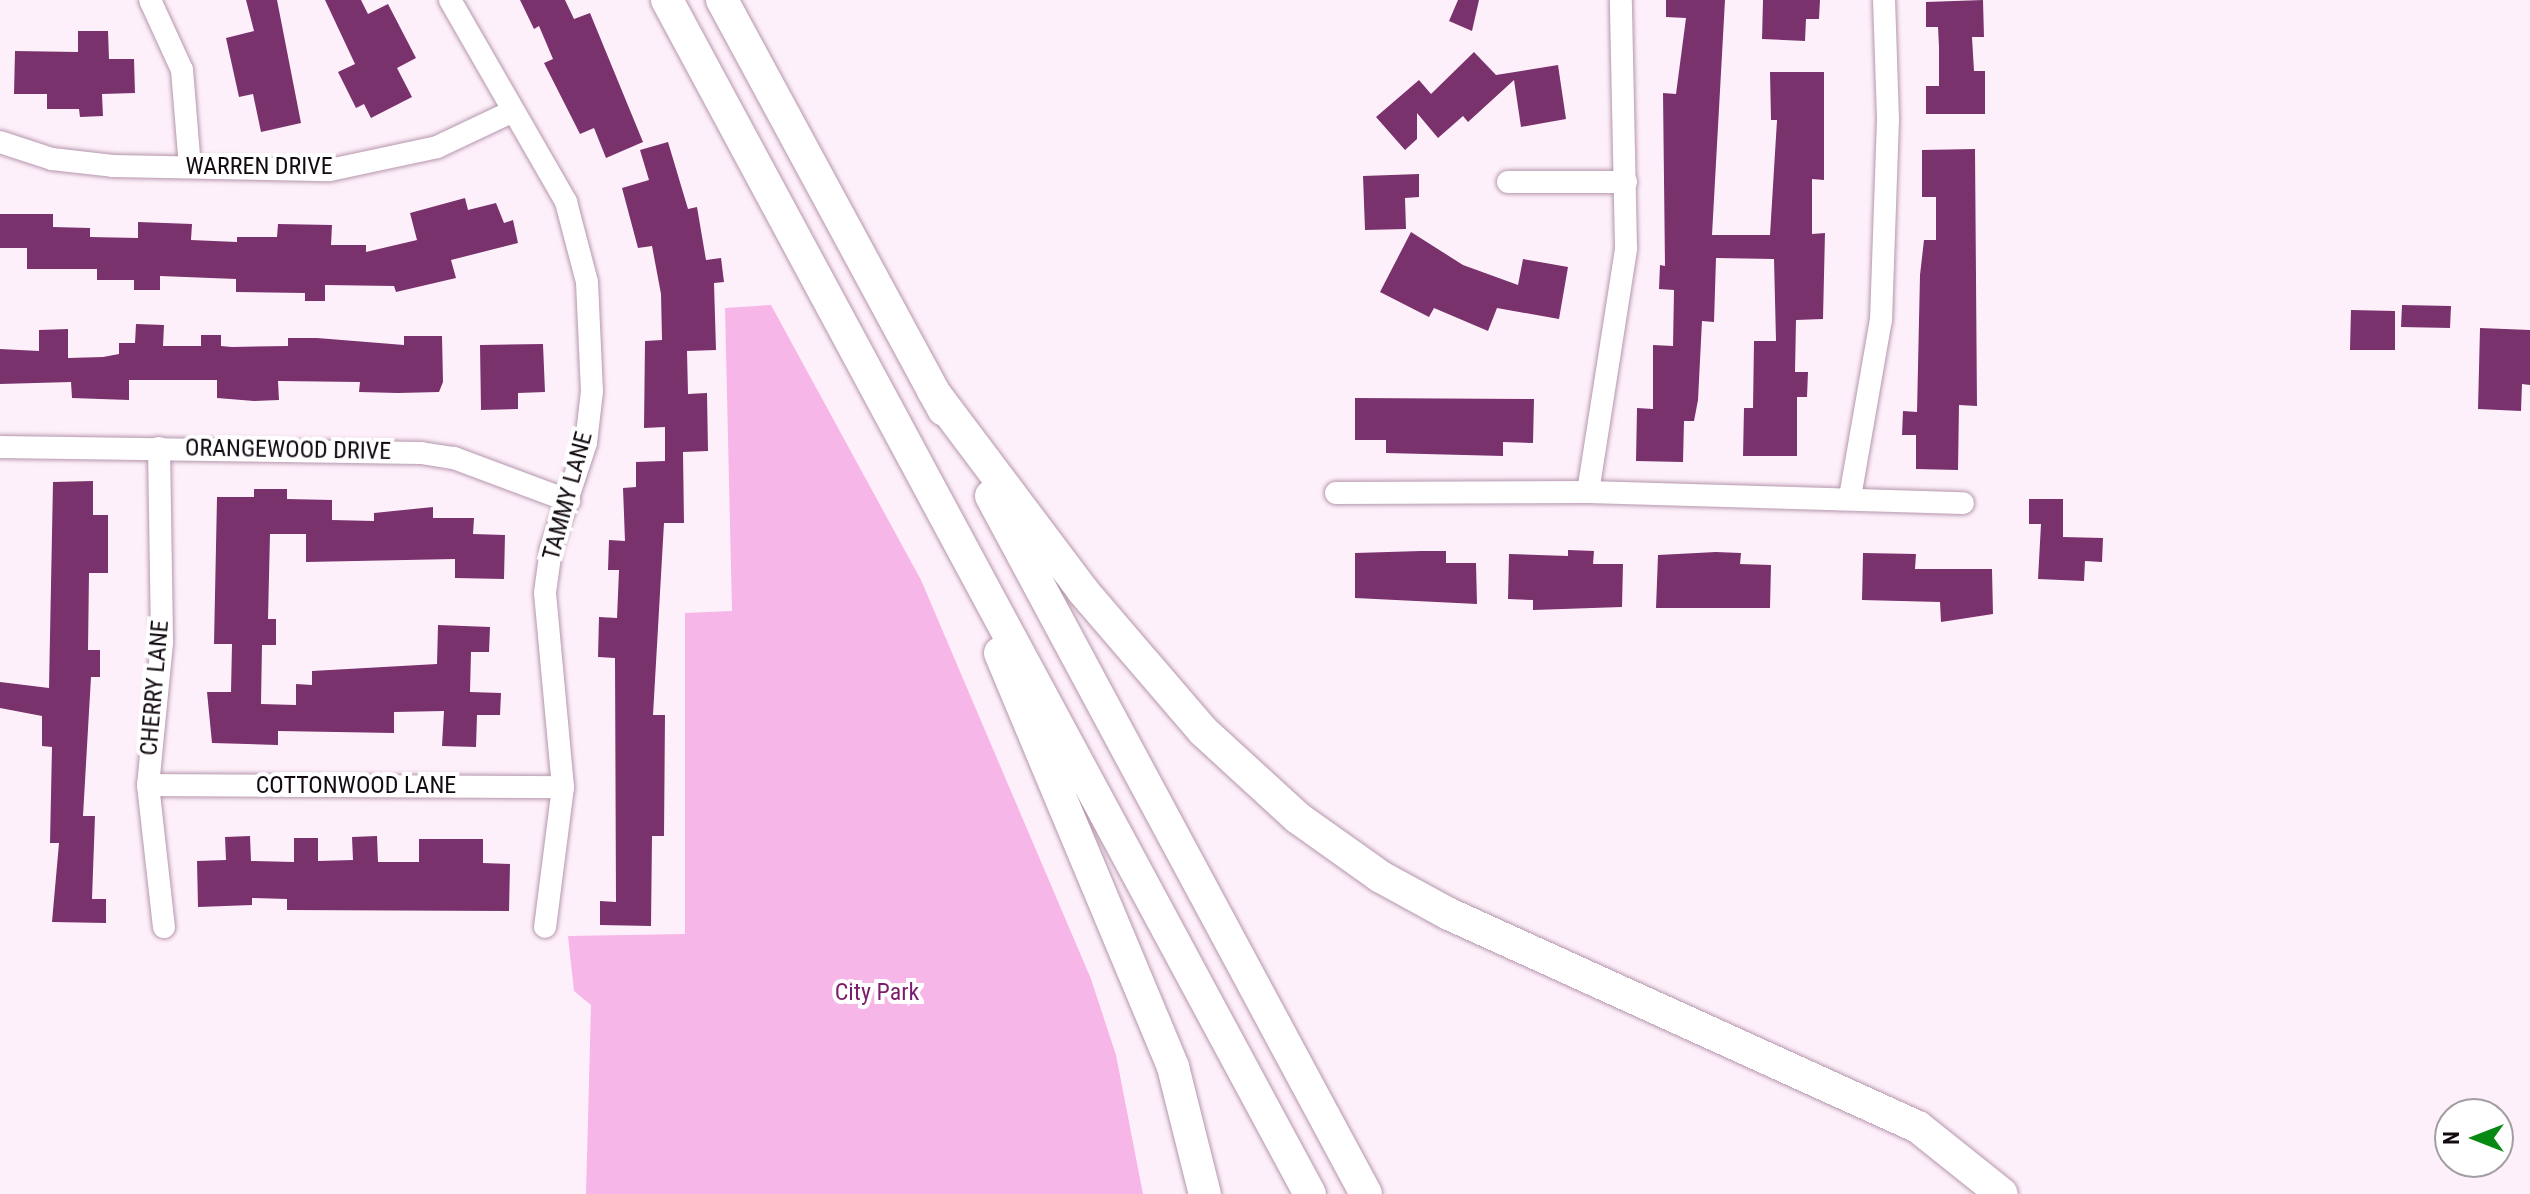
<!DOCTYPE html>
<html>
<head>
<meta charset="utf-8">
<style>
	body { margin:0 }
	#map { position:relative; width:2530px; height:1194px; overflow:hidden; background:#fef0fa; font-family:"Roboto Condensed",sans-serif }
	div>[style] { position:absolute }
	.green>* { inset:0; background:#f7b6e8 }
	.building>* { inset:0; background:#7a326d }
	.roads { filter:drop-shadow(0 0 2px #b596ad) drop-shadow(0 0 2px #b596ad) }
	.minor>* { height:22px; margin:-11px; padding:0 11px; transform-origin:11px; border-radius:11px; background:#fff }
	.highway>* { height:32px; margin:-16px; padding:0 16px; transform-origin:16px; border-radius:16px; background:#fff }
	span { translate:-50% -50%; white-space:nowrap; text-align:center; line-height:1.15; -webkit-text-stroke:8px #fff; paint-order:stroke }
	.street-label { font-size:24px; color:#140a12 }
	.park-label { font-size:24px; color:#7b1d6d }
	.north { position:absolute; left:2434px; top:1098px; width:80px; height:80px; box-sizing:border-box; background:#fff; border:2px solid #a19da0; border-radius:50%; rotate:270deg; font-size:22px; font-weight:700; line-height:32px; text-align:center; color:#140a12 }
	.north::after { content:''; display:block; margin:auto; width:28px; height:36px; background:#068a13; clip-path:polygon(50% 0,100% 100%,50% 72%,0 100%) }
</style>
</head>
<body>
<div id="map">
	<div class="green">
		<i style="clip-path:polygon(771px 305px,921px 580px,1091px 979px,1116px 1055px,1143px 1194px,586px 1194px,591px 1005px,574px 991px,568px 936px,685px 934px,685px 613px,732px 611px,725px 308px)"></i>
	</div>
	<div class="building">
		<i style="clip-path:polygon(246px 0,277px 0,301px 123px,261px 132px,253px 94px,239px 97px,226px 38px,254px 31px)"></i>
		<i style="clip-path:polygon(325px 0,361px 0,368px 14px,388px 4px,416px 58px,397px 68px,412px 97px,371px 118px,364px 104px,356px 108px,338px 72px,355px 64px)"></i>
		<i style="clip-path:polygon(520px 0,565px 0,574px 19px,590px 13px,643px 142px,606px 158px,594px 128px,580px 134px,544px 63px,553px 59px,539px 26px,534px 29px)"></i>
		<i style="clip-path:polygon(1458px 0,1479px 0,1472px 31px,1449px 21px)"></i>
		<i style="clip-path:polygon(1666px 0,1725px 0,1712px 235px,1770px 235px,1777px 120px,1771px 120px,1770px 72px,1824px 72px,1824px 180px,1812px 179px,1812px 234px,1825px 233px,1823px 319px,1796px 320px,1795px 372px,1808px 372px,1807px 397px,1797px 397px,1797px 456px,1743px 456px,1744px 408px,1753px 408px,1754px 341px,1776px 341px,1774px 259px,1716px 258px,1714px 322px,1702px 321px,1698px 400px,1694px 421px,1684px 421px,1683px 462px,1636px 461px,1637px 408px,1653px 409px,1653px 345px,1673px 346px,1674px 290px,1659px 289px,1660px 265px,1665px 266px,1663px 93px,1676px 94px,1686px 18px,1666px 17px)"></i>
		<i style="clip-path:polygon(1763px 0,1820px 0,1819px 19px,1806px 19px,1805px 41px,1762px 39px)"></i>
		<i style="clip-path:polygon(1983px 0,1984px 37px,1972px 37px,1974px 71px,1985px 71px,1985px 114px,1926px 114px,1926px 86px,1939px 86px,1939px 47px,1938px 27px,1926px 27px,1926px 2px)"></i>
		<i style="clip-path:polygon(78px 31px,108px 31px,109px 59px,134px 59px,135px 93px,102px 94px,103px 116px,80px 117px,79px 109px,47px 109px,47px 94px,14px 94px,15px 51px,78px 52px)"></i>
		<i style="clip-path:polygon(1474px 52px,1496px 75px,1558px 65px,1566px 119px,1521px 127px,1514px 80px,1468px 122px,1463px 116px,1438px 138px,1417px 113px,1417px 139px,1405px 150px,1376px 117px,1419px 80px,1431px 94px)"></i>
		<i style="clip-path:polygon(668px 142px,688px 209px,697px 207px,706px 260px,721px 258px,724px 282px,714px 283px,716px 350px,687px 351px,688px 394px,707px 393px,708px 451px,683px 452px,684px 523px,664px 523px,653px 715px,665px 715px,664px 836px,652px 836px,651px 926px,600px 925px,600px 901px,616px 902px,615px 658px,598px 657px,599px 617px,617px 618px,619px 570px,608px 570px,609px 540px,625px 541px,623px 488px,636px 487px,636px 462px,665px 461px,665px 427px,644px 428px,645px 341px,662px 340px,661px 294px,652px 246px,638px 248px,622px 188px,649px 180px,640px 150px)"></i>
		<i style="clip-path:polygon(1975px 149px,1977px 406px,1959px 405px,1958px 470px,1916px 469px,1916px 435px,1902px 435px,1903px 411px,1917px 412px,1920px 275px,1924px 240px,1936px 240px,1936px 197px,1922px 197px,1922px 150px)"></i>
		<i style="clip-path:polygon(1419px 174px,1419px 197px,1405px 198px,1406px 229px,1365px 230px,1363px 176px)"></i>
		<i style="clip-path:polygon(465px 198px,468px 210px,496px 203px,504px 223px,513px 220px,518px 243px,451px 260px,456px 278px,396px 292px,394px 286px,325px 285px,325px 301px,305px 301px,305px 293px,236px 292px,236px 279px,160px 276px,160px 290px,134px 290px,134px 280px,97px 280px,97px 269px,27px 269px,27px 248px,0 248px,0 214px,53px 214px,53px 227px,90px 228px,90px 237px,138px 238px,138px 222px,192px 224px,191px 240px,237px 242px,237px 237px,277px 237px,278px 224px,332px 225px,331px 245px,366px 245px,366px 252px,417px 240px,410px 213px)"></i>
		<i style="clip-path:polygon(1411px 232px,1463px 265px,1518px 285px,1523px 259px,1568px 267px,1559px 319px,1497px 308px,1488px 331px,1434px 308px,1429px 317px,1380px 292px)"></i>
		<i style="clip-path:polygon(2402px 305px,2451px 306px,2450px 328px,2401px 327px)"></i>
		<i style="clip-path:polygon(2351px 310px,2395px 311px,2395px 350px,2350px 350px)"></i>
		<i style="clip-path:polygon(136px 324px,164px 325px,163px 346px,201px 346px,201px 335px,221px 335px,221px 346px,232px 347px,288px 346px,288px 338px,317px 338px,404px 345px,404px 336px,442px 336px,443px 382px,439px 392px,398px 393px,359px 392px,360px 382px,278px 381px,279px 400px,254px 401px,217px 398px,217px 380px,129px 380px,129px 400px,72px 398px,71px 382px,0 384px,0 349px,39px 351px,39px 330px,68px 329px,68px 358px,103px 357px,119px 354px,119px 343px,135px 343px)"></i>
		<i style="clip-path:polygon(2480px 328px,2530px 330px,2530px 385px,2522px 384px,2521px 411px,2478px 409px)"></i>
		<i style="clip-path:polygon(543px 344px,545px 392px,518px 393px,518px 409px,481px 410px,480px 345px)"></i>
		<i style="clip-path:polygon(1355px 398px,1534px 399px,1533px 443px,1503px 442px,1503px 456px,1386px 453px,1386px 440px,1355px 440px)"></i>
		<i style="clip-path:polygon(93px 481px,93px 515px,108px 515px,108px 573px,89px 573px,88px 650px,100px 650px,100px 677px,91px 677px,83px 816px,95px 816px,92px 899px,106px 899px,106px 923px,52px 922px,59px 843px,50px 843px,52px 747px,42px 746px,42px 716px,0 708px,0 682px,49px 688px,53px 482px)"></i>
		<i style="clip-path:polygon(254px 489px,287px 489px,287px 499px,332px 500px,332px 520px,374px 521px,374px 513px,433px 507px,433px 518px,474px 518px,473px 534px,505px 535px,504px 579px,455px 578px,455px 559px,306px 562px,306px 534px,270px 534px,268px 619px,276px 619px,276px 645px,262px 645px,261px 704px,296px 705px,296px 684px,312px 685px,312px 671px,437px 664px,438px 625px,490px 627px,489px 652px,471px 652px,470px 692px,501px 693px,500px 715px,477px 715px,476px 747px,442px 746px,444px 711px,394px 712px,394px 733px,278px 731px,278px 745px,212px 743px,207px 692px,231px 692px,232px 644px,214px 644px,217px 497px,254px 497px)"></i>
		<i style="clip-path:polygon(2029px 499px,2063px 499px,2063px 537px,2103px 538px,2102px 562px,2085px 561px,2084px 581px,2038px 579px,2041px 524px,2029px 524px)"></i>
		<i style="clip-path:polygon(1568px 550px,1594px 551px,1593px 564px,1623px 564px,1622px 607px,1533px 610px,1533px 600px,1508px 599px,1509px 554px,1568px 556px)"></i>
		<i style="clip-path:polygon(1421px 551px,1446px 551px,1446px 563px,1476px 563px,1477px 604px,1355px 598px,1355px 553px)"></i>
		<i style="clip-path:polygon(1716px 552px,1741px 553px,1740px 564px,1771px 565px,1770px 608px,1656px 608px,1658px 555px)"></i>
		<i style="clip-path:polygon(1863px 553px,1916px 554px,1915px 569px,1992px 569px,1993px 614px,1941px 622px,1940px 602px,1862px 600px)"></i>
		<i style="clip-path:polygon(250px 836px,251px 861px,294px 862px,294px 838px,318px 838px,318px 861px,353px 860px,352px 837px,377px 836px,378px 862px,419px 862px,419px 839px,483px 839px,483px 863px,510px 864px,509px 911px,287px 910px,287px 899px,252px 898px,252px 905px,198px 907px,197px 861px,226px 860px,225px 837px)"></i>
	</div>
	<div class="roads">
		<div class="minor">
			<i style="left:150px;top:0;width:77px;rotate:65.4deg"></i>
			<i style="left:182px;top:70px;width:97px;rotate:85.3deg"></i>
			<i style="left:450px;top:0;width:233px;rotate:60.1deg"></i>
			<i style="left:566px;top:202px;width:83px;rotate:75.3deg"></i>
			<i style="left:587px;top:282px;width:109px;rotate:87.4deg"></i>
			<i style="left:592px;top:391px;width:52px;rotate:96.6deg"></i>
			<i style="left:586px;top:443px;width:112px;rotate:108.3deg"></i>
			<i style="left:551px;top:549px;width:44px;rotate:97.8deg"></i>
			<i style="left:545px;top:593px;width:195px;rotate:84.7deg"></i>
			<i style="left:563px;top:787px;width:141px;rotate:97.3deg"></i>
			<i style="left:0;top:142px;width:55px;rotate:18.1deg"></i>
			<i style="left:52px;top:159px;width:61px;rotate:6.5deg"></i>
			<i style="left:113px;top:166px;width:217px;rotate:1.1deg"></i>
			<i style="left:330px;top:170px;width:109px;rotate:-12.1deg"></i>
			<i style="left:437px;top:147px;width:82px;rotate:-25.3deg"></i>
			<i style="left:1508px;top:182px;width:118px"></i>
			<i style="left:0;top:447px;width:421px;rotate:0.8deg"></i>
			<i style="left:421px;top:453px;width:33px;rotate:9deg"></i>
			<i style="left:454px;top:458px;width:123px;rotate:20.5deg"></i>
			<i style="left:159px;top:448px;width:195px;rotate:89.1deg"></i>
			<i style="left:162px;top:643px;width:143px;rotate:95.6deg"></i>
			<i style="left:148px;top:785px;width:143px;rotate:83.6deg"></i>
			<i style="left:1588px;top:492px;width:375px;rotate:1.7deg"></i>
			<i style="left:1336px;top:493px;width:252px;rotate:-0.2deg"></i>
			<i style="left:1588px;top:492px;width:247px;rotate:-81.1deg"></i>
			<i style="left:1626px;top:248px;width:248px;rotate:-91.2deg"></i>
			<i style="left:1850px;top:497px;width:180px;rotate:-80.1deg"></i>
			<i style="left:1881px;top:320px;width:201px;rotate:-88deg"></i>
			<i style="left:1888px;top:119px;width:119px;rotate:-91.9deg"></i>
			<i style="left:148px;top:785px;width:415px;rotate:0.3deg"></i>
		</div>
		<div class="highway">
			<i style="left:667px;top:0;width:1356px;rotate:61.7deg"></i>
			<i style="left:722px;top:0;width:466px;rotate:61.6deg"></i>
			<i style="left:933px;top:391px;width:250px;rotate:53.1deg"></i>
			<i style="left:1083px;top:591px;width:184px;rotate:49.4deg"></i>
			<i style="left:1203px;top:731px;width:129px;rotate:42.5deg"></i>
			<i style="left:1298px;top:818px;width:102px;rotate:35.4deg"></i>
			<i style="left:1381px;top:877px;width:77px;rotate:28.6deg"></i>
			<i style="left:1449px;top:914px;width:515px;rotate:24.43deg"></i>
			<i style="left:1918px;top:1127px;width:107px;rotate:38.6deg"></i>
			<i style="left:991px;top:496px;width:792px;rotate:61.75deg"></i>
			<i style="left:1000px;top:653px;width:449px;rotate:67.3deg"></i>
			<i style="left:1173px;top:1067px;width:131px;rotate:75.9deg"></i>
		</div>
	</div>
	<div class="street-label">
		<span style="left:259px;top:167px">WARREN DRIVE</span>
		<span style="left:288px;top:450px;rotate:1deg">ORANGEWOOD DRIVE</span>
		<span style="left:568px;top:496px;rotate:-75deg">TAMMY LANE</span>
		<span style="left:155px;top:688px;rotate:-85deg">CHERRY LANE</span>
		<span style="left:356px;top:786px">COTTONWOOD LANE</span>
	</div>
	<div class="park-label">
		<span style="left:877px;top:993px">City Park</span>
	</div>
	<div class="north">N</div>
</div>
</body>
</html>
